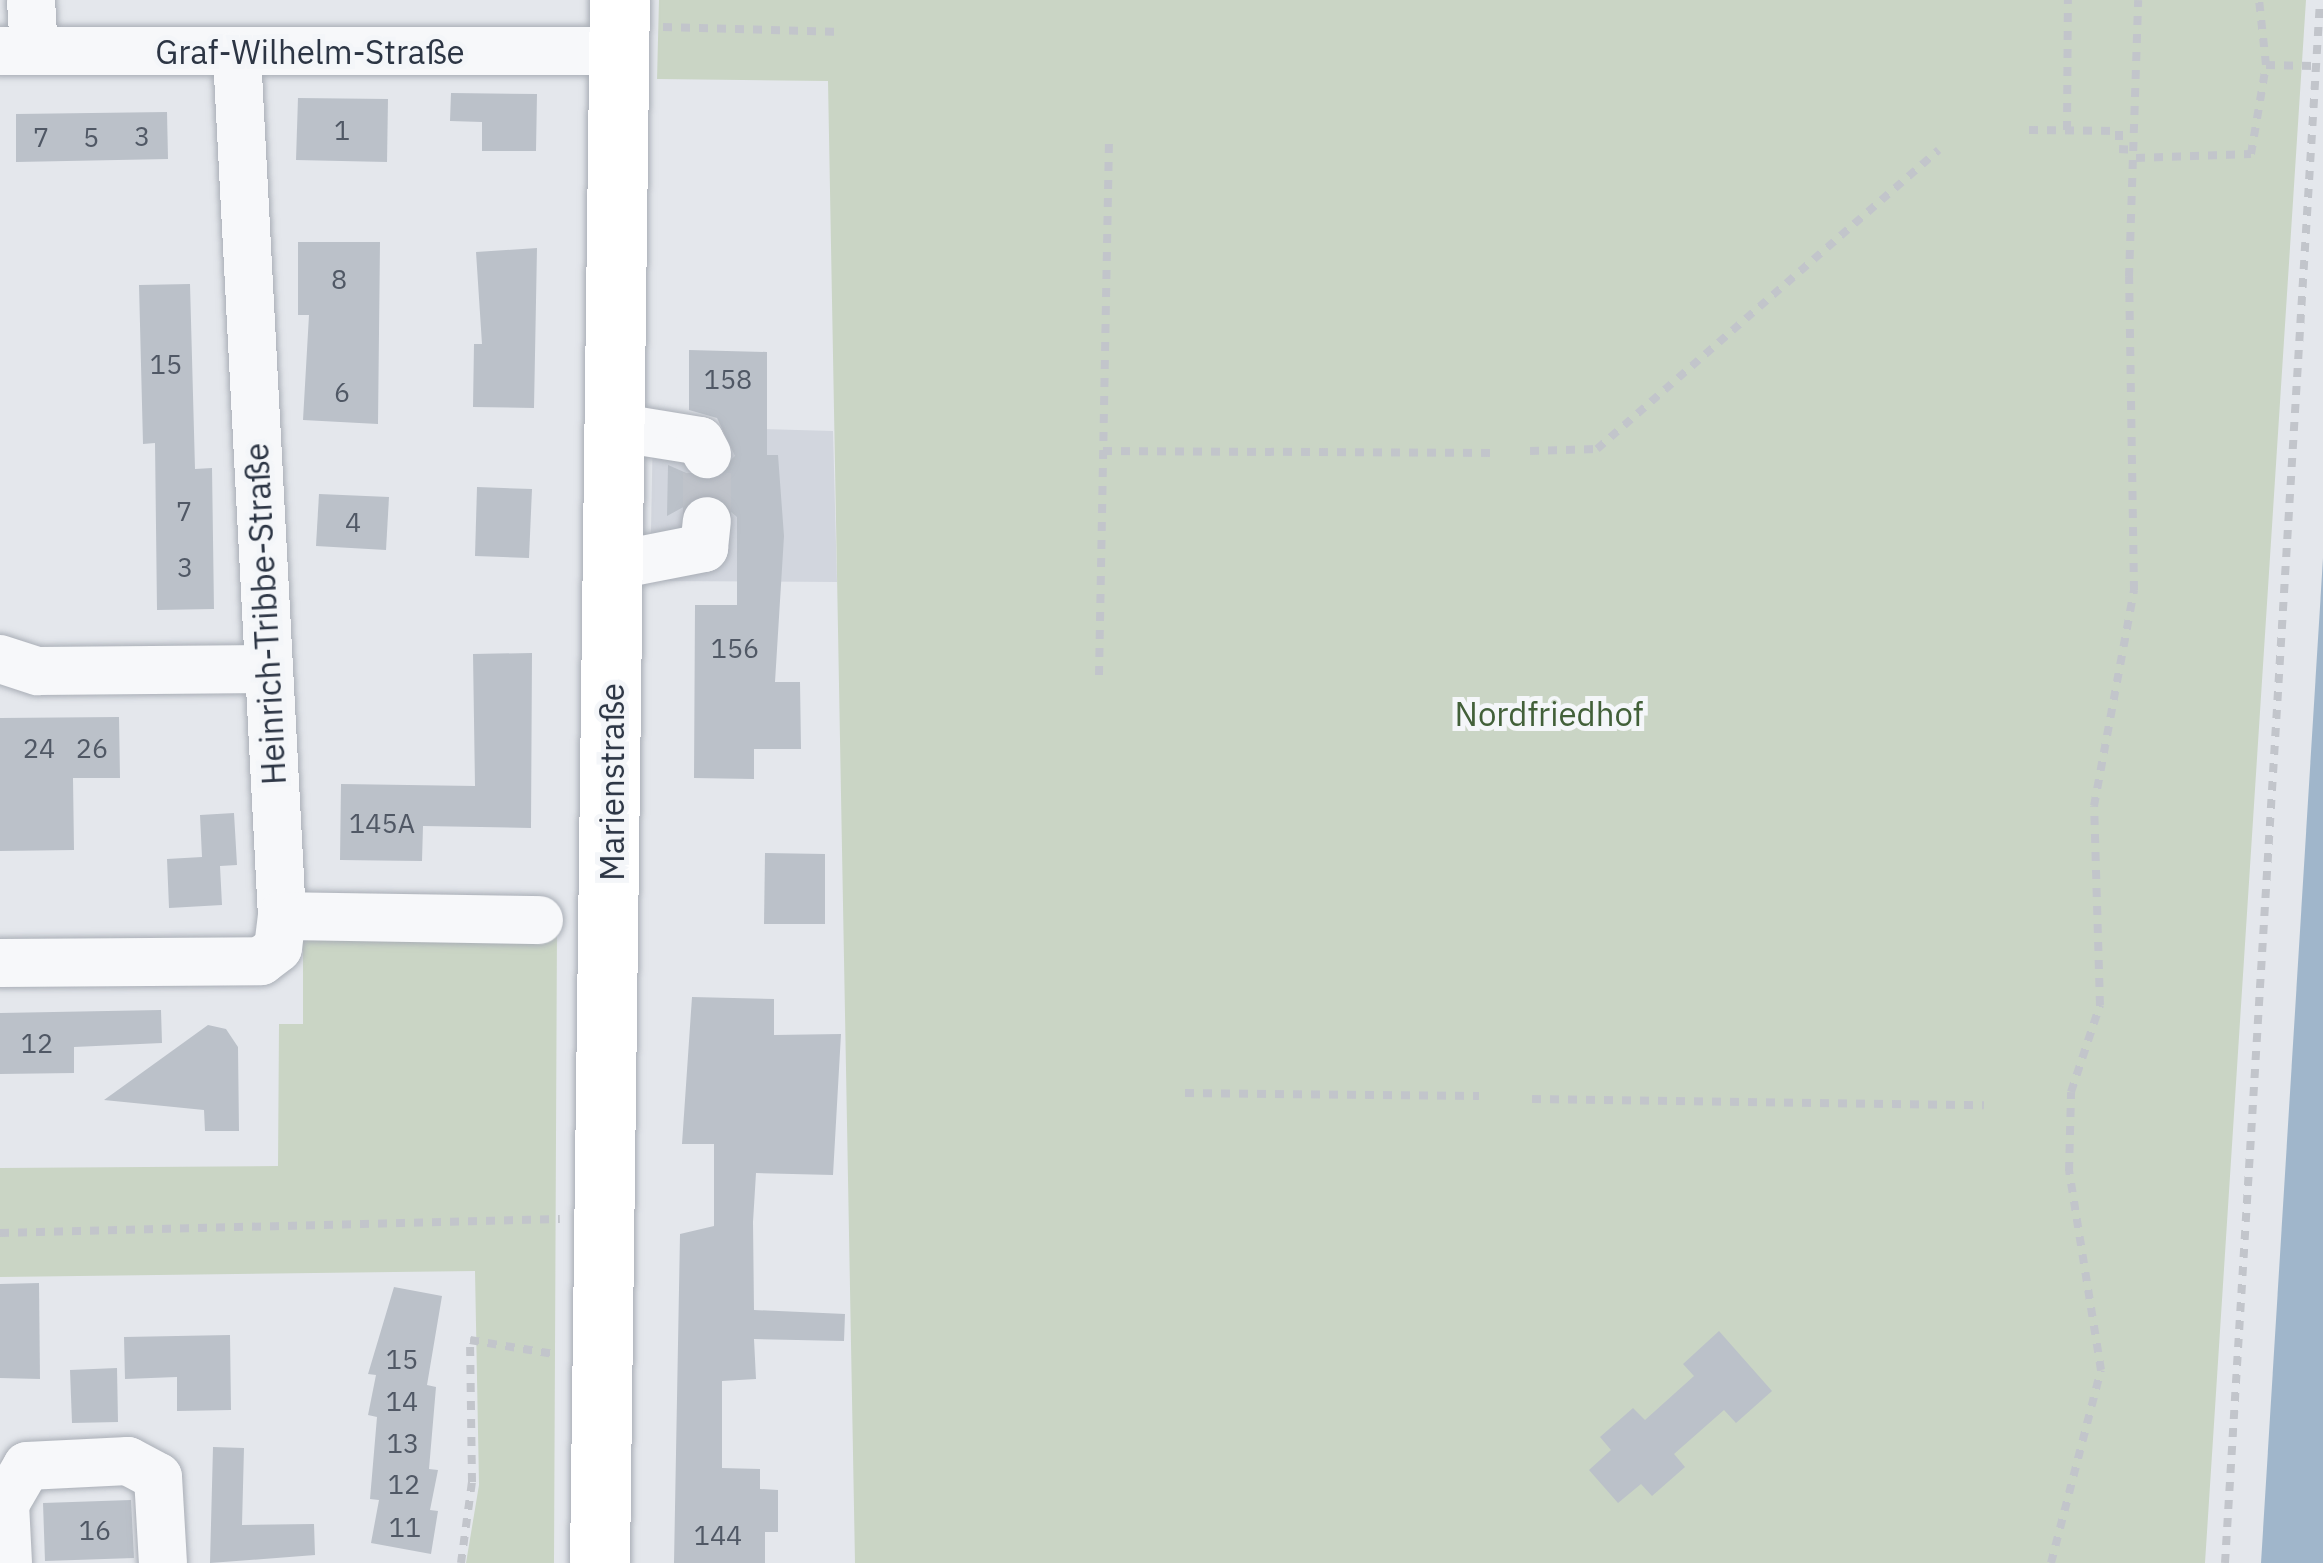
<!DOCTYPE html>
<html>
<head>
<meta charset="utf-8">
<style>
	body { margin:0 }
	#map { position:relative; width:2323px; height:1563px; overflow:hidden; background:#e4e7ec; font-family:"IBM Plex Sans",sans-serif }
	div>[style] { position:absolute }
	.built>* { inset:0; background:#d2d6de }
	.green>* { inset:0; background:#cad5c5 }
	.water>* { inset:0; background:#a0b6cb }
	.building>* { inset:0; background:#bbc1c9 }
	.minor-tunnel>* { height:48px; margin-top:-24px; transform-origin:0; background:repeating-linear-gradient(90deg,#bfc3ca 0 48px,transparent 0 72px) }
	.path>* { height:8px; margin-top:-4px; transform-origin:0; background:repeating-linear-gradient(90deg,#c2c5cb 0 9px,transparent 0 18px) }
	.roads { filter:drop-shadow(0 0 3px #a9aeb6) drop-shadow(0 0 3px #a9aeb6) }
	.minor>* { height:48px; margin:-24px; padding:0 24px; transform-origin:24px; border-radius:24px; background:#f7f8fa }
	.major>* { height:60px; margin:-30px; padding:0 30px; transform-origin:30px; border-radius:30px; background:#fff }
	span { translate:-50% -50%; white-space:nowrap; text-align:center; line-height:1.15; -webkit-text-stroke:10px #f4f6f9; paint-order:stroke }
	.number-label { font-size:27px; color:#505865 }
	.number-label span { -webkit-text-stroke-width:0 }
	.street-label { font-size:33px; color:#2c3544 }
	.park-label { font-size:33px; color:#426039 }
</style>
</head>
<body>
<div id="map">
	<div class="built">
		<i style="clip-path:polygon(653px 426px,833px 431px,837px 582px,650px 581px)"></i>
	</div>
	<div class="green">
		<i style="clip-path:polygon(659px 0,2306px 0,2205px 1563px,855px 1563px,828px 81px,657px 79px)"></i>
		<i style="clip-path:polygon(303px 926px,557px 928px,554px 1563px,466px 1563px,479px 1485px,475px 1271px,0 1277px,0 1168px,278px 1166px,279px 1024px,303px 1024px)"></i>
	</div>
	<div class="water">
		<i style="clip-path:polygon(2323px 558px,2323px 1563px,2261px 1563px)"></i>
	</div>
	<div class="building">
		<i style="clip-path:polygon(451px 93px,537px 94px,536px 151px,482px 151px,482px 122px,450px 121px)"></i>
		<i style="clip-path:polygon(298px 98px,388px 99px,387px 162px,296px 160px)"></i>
		<i style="clip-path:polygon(167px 112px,168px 159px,16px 162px,16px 114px)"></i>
		<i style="clip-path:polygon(298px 242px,380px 242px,378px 424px,303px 420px,309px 315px,298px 315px)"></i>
		<i style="clip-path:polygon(537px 248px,534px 408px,473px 407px,474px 344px,482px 344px,476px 252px)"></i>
		<i style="clip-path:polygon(190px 284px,195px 469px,212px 468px,214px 609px,157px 610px,155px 443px,143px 444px,139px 285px)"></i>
		<i style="clip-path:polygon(689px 350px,767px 352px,767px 455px,778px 455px,784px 536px,775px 682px,800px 682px,801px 749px,754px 749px,754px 779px,694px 778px,695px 605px,737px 605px,737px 517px,709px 493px,667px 516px,668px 465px,707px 482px,735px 456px,717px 418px,689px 410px)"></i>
		<i style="clip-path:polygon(477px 487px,532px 489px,529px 558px,475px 556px)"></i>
		<i style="clip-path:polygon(319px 494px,389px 497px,386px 550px,316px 546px)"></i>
		<i style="clip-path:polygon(532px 653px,531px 828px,423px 826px,422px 861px,340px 860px,341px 784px,475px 786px,473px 654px)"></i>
		<i style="clip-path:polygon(119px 717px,120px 778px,73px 778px,74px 850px,0 851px,0 718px)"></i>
		<i style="clip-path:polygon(234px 813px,237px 865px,220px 866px,222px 905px,169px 908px,167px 859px,202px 857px,200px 815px)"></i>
		<i style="clip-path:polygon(765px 853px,825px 854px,825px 924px,764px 924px)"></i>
		<i style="clip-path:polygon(692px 997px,774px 999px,774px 1035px,841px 1034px,833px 1175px,756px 1173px,753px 1222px,754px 1310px,845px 1314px,844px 1341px,754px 1339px,756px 1379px,722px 1381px,722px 1468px,760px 1469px,760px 1489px,778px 1490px,778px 1532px,765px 1532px,765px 1563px,674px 1563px,680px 1234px,714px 1226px,714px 1144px,682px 1144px)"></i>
		<i style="clip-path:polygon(161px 1010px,162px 1043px,74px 1047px,74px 1073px,0 1074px,0 1013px)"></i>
		<i style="clip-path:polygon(208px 1025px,226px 1029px,238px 1047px,239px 1131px,205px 1131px,204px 1110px,104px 1100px)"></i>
		<i style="clip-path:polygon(39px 1283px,40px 1379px,0 1378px,0 1284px)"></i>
		<i style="clip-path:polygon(394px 1287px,442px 1296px,427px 1385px,436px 1387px,429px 1469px,438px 1470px,430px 1510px,438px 1511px,431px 1554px,371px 1543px,379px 1500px,370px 1499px,377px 1417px,368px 1415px,376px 1375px,368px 1374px)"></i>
		<i style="clip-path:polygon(1719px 1331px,1772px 1391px,1736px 1423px,1724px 1410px,1674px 1454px,1685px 1467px,1652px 1496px,1641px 1484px,1618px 1503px,1589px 1470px,1611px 1450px,1600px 1437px,1633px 1408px,1645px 1420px,1694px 1376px,1683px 1364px)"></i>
		<i style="clip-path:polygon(230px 1335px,231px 1410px,177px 1411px,177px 1377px,125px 1379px,124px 1337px)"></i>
		<i style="clip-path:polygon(117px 1368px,118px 1422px,72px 1423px,70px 1370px)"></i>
		<i style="clip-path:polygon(213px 1447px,244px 1448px,242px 1525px,314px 1524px,315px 1555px,210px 1563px)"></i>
		<i style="clip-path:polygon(131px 1500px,134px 1558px,45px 1561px,43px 1503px)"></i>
	</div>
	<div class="minor-tunnel">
		<i style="left:707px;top:521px;width:67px;rotate:-90deg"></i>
	</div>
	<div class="path">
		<i style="left:663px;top:27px;width:179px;rotate:1.6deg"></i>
		<i style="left:2266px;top:65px;width:50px;rotate:1.1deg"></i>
		<i style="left:2029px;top:130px;width:90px;rotate:0.6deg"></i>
		<i style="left:2119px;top:131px;width:18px;rotate:90deg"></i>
		<i style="left:2119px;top:149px;width:17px;rotate:3deg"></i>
		<i style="left:2067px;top:130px;width:130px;rotate:-89.6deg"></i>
		<i style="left:2136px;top:158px;width:115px;rotate:-2deg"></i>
		<i style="left:2251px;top:154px;width:90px;rotate:-80.4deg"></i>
		<i style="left:2266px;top:65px;width:65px;rotate:-96.1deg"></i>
		<i style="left:1103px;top:451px;width:392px;rotate:0.3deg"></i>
		<i style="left:1530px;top:451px;width:67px;rotate:-1.7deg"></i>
		<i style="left:1597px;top:449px;width:454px;rotate:-41.2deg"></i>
		<i style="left:1099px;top:675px;width:537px;rotate:-88.93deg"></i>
		<i style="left:1185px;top:1093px;width:294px;rotate:0.6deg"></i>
		<i style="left:1532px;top:1099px;width:452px;rotate:0.8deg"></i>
		<i style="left:0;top:1233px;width:560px;rotate:-1.43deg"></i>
		<i style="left:461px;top:1563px;width:82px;rotate:-82.3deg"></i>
		<i style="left:472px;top:1482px;width:142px;rotate:-90.8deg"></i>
		<i style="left:470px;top:1340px;width:85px;rotate:9.5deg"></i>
		<i style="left:2051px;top:1563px;width:199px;rotate:-75.5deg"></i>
		<i style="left:2101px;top:1370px;width:202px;rotate:-99.1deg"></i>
		<i style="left:2069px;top:1171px;width:79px;rotate:-88.5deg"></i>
		<i style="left:2071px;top:1092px;width:92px;rotate:-71.6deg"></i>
		<i style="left:2100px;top:1005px;width:199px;rotate:-91.7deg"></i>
		<i style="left:2094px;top:806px;width:220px;rotate:-79.5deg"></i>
		<i style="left:2134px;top:590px;width:313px;rotate:-90.9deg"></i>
		<i style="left:2129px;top:277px;width:277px;rotate:-88.1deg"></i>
		<i style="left:2225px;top:1563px;width:1566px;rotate:-86.52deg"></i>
	</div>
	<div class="roads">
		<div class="minor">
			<i style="left:31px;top:0;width:50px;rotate:86.6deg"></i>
			<i style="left:0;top:51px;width:620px"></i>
			<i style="left:237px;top:55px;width:862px;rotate:87.01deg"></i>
			<i style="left:282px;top:916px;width:257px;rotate:0.9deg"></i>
			<i style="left:614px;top:427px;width:87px;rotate:9.2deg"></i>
			<i style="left:700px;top:441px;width:15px;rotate:62deg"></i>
			<i style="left:612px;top:566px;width:94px;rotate:-11.1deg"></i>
			<i style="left:704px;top:548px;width:27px;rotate:-84deg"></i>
			<i style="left:0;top:659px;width:40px;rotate:18deg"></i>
			<i style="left:38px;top:671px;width:229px;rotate:-0.5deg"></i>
			<i style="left:0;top:963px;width:261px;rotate:-0.4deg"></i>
			<i style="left:261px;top:961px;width:21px;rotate:-37deg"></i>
			<i style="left:278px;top:948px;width:32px;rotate:-83deg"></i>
			<i style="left:8px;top:1563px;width:59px;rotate:-92.9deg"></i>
			<i style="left:5px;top:1504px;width:44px;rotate:-59.9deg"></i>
			<i style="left:27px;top:1466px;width:101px;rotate:-2.8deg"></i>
			<i style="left:128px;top:1461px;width:34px;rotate:28deg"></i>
			<i style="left:158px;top:1477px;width:86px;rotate:86.7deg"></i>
		</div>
		<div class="major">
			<i style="left:600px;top:1563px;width:1563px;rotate:-89.27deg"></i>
		</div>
	</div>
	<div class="number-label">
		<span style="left:342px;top:130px">1</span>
		<span style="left:142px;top:136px">3</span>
		<span style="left:41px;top:137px">7</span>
		<span style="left:91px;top:137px">5</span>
		<span style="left:339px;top:279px">8</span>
		<span style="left:166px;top:364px">15</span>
		<span style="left:728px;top:379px">158</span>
		<span style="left:342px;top:392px">6</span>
		<span style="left:184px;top:511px">7</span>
		<span style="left:353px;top:522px">4</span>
		<span style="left:185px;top:567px">3</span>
		<span style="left:735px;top:648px">156</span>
		<span style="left:39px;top:748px">24</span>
		<span style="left:92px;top:748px">26</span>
		<span style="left:382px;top:823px">145A</span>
		<span style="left:37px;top:1043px">12</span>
		<span style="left:402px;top:1359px">15</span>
		<span style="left:402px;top:1401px">14</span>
		<span style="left:403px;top:1443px">13</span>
		<span style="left:404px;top:1484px">12</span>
		<span style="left:405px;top:1527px">11</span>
		<span style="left:95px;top:1530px">16</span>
		<span style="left:718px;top:1535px">144</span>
	</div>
	<div class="street-label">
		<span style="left:310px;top:52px">Graf-Wilhelm-Straße</span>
		<span style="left:265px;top:614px;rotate:-93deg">Heinrich-Tribbe-Straße</span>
		<span style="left:612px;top:782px;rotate:-90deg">Marienstraße</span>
	</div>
	<div class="park-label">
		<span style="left:1549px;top:714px">Nordfriedhof</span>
	</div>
</div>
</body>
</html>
